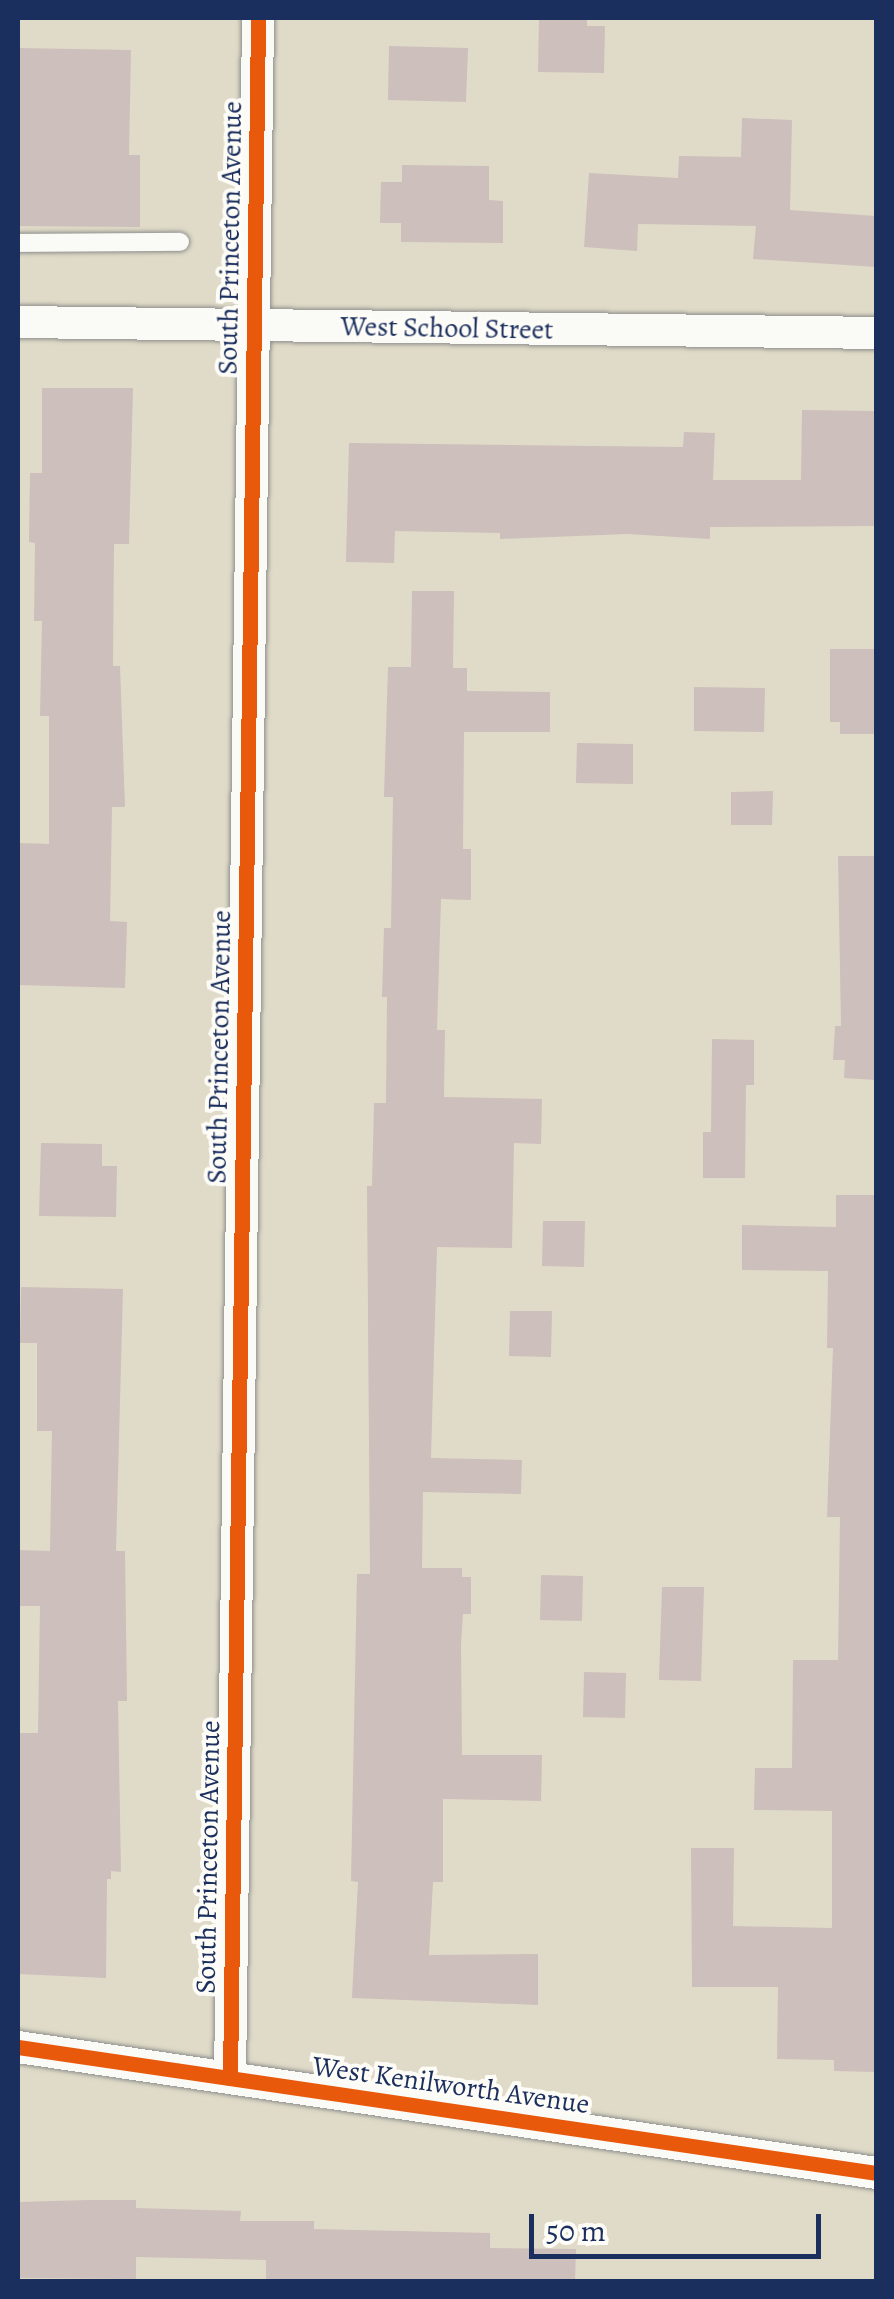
<!DOCTYPE html>
<html>
<head>
<meta charset="utf-8">
<style>
	body { margin:0 }
	#map { position:relative; width:894px; height:2299px; overflow:hidden; background:#e0dbc8; font-family:Alegreya,serif }
	div>[style] { position:absolute }
	.building>* { inset:0; background:#cdbfbb }
	.roads { filter:drop-shadow(0 0 2px #8e8f8d) drop-shadow(0 0 2px #8e8f8d) }
	.service>* { height:18px; margin:-9px; padding:0 9px; transform-origin:9px; border-radius:9px; background:#fafaf7 }
	.minor>* { height:32px; margin:-16px; padding:0 16px; transform-origin:16px; border-radius:16px; background:#fafaf7 }
	.cycleway>* { height:15px; margin:-7.5px; padding:0 7.5px; transform-origin:7.5px; border-radius:7.5px; background:#e8590c }
	span { translate:-50% -50%; white-space:nowrap; text-align:center; line-height:1.15; -webkit-text-stroke:8px #fdfcf7; paint-order:stroke }
	.street-label { font-size:28px; color:#1b2f5e }
	.frame { position:absolute; inset:0; border:20px solid #1b2f5e; pointer-events:none }
	.scale { position:absolute; left:529px; top:2214px; width:292px; height:45px; box-sizing:border-box; border:5px solid #1b2f5e; border-top:0; padding-left:12px; font-size:30px; line-height:35px; white-space:nowrap; color:#1b2f5e; -webkit-text-stroke:8px #fdfcf7; paint-order:stroke }
</style>
</head>
<body>
<div id="map">
	<div class="building">
		<i style="clip-path:polygon(539px 18px,587px 18px,587px 26px,605px 26px,604px 73px,538px 72px)"></i>
		<i style="clip-path:polygon(389px 46px,468px 48px,466px 102px,388px 100px)"></i>
		<i style="clip-path:polygon(18px 48px,131px 50px,129px 155px,140px 155px,140px 227px,18px 226px)"></i>
		<i style="clip-path:polygon(742px 118px,792px 120px,790px 210px,876px 216px,876px 267px,753px 259px,756px 226px,638px 224px,637px 251px,584px 247px,589px 173px,678px 178px,679px 156px,741px 157px)"></i>
		<i style="clip-path:polygon(402px 165px,489px 166px,489px 200px,503px 201px,503px 243px,401px 242px,401px 223px,380px 223px,381px 182px,402px 182px)"></i>
		<i style="clip-path:polygon(42px 388px,133px 388px,129px 544px,114px 544px,113px 666px,120px 666px,125px 807px,112px 807px,110px 921px,127px 922px,125px 988px,18px 985px,18px 843px,49px 844px,49px 716px,40px 716px,42px 621px,34px 621px,35px 543px,29px 542px,30px 473px,42px 473px)"></i>
		<i style="clip-path:polygon(802px 410px,876px 411px,876px 526px,710px 527px,710px 539px,627px 534px,500px 539px,500px 533px,395px 531px,394px 563px,346px 562px,349px 443px,683px 447px,684px 432px,715px 433px,713px 480px,801px 480px)"></i>
		<i style="clip-path:polygon(412px 591px,454px 591px,453px 668px,467px 668px,467px 691px,550px 692px,550px 732px,464px 732px,463px 849px,471px 849px,471px 900px,441px 899px,437px 1030px,445px 1030px,444px 1097px,542px 1099px,541px 1144px,514px 1143px,512px 1248px,437px 1247px,431px 1458px,522px 1460px,521px 1494px,423px 1492px,422px 1568px,462px 1568px,462px 1577px,471px 1577px,471px 1614px,463px 1614px,461px 1645px,462px 1755px,542px 1755px,541px 1801px,443px 1799px,443px 1882px,433px 1882px,429px 1955px,538px 1954px,538px 2005px,352px 1998px,358px 1882px,351px 1881px,357px 1574px,370px 1574px,367px 1186px,372px 1186px,374px 1103px,386px 1103px,387px 997px,382px 997px,384px 928px,391px 928px,393px 797px,384px 797px,388px 667px,411px 667px)"></i>
		<i style="clip-path:polygon(830px 649px,876px 649px,876px 734px,840px 734px,840px 722px,830px 722px)"></i>
		<i style="clip-path:polygon(694px 687px,765px 688px,764px 732px,694px 731px)"></i>
		<i style="clip-path:polygon(577px 743px,633px 744px,633px 784px,576px 783px)"></i>
		<i style="clip-path:polygon(773px 791px,772px 825px,731px 825px,731px 792px)"></i>
		<i style="clip-path:polygon(838px 856px,876px 856px,876px 1080px,844px 1078px,845px 1060px,833px 1060px,835px 1026px,841px 1026px)"></i>
		<i style="clip-path:polygon(712px 1039px,754px 1040px,754px 1085px,746px 1085px,745px 1178px,703px 1178px,703px 1132px,711px 1132px)"></i>
		<i style="clip-path:polygon(41px 1143px,102px 1144px,102px 1166px,117px 1166px,116px 1217px,39px 1216px)"></i>
		<i style="clip-path:polygon(836px 1195px,876px 1195px,876px 2072px,834px 2071px,834px 2060px,777px 2059px,778px 1987px,692px 1987px,691px 1848px,734px 1848px,733px 1926px,832px 1928px,832px 1811px,754px 1810px,755px 1768px,792px 1768px,793px 1660px,838px 1660px,840px 1517px,827px 1517px,833px 1348px,827px 1348px,828px 1271px,742px 1270px,742px 1225px,836px 1227px)"></i>
		<i style="clip-path:polygon(543px 1221px,585px 1221px,584px 1267px,542px 1266px)"></i>
		<i style="clip-path:polygon(21px 1287px,123px 1289px,116px 1551px,125px 1551px,127px 1701px,118px 1701px,121px 1872px,111px 1871px,111px 1879px,107px 1879px,106px 1978px,18px 1974px,18px 1733px,38px 1733px,40px 1606px,18px 1606px,18px 1550px,50px 1551px,52px 1431px,37px 1431px,37px 1343px,20px 1343px)"></i>
		<i style="clip-path:polygon(510px 1311px,552px 1311px,551px 1357px,509px 1356px)"></i>
		<i style="clip-path:polygon(541px 1575px,583px 1576px,582px 1621px,540px 1620px)"></i>
		<i style="clip-path:polygon(662px 1587px,704px 1587px,701px 1681px,659px 1680px)"></i>
		<i style="clip-path:polygon(584px 1672px,626px 1673px,625px 1718px,583px 1717px)"></i>
		<i style="clip-path:polygon(88px 2200px,136px 2200px,136px 2208px,241px 2211px,240px 2221px,314px 2221px,314px 2229px,490px 2233px,490px 2248px,576px 2249px,575px 2282px,266px 2282px,266px 2260px,136px 2257px,136px 2279px,18px 2278px,18px 2202px)"></i>
	</div>
	<div class="roads">
		<div class="service">
			<i style="left:18px;top:243px;width:162px;rotate:-0.4deg"></i>
		</div>
		<div class="minor">
			<i style="left:18px;top:322px;width:858px;rotate:0.73deg"></i>
			<i style="left:18px;top:2047px;width:867px;rotate:8.35deg"></i>
			<i style="left:230px;top:2078px;width:2060px;rotate:-89.22deg"></i>
		</div>
	</div>
	<div class="cycleway">
		<i style="left:18px;top:2047px;width:867px;rotate:8.35deg"></i>
		<i style="left:230px;top:2078px;width:2060px;rotate:-89.22deg"></i>
	</div>
	<div class="street-label">
		<span style="left:230px;top:238px;rotate:-89deg">South Princeton Avenue</span>
		<span style="left:447px;top:328px;rotate:1deg">West School Street</span>
		<span style="left:219px;top:1047px;rotate:-89deg">South Princeton Avenue</span>
		<span style="left:208px;top:1857px;rotate:-89deg">South Princeton Avenue</span>
		<span style="left:451px;top:2085px;rotate:8deg">West Kenilworth Avenue</span>
	</div>
	<div class="frame"></div>
	<div class="scale">50 m</div>
</div>
</body>
</html>
